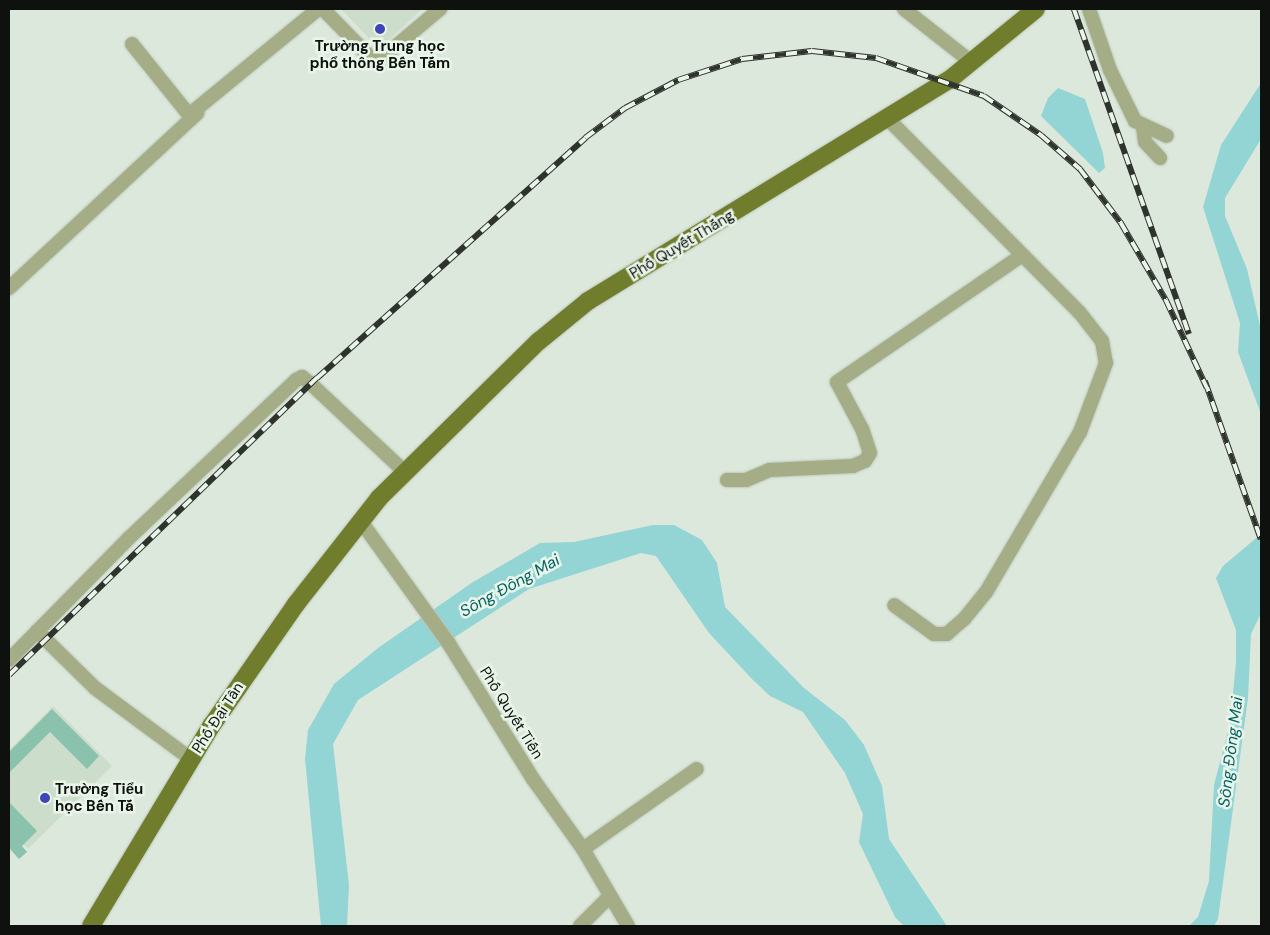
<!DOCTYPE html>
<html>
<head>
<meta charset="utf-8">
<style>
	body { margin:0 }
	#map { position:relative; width:1270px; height:935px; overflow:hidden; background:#dde8dc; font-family:"DM Sans",sans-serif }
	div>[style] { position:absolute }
	.built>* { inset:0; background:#ccddcb }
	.water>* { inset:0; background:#93d4d4 }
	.building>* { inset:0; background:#8ac2ae }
	.roads { filter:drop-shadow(0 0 1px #bcc6bb) drop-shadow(0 0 1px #bcc6bb) }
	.minor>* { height:14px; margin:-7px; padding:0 7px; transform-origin:7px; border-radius:7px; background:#a4ad85 }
	.major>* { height:18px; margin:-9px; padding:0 9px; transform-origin:9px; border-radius:9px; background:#707d2c }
	.rail>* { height:5.5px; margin-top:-2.75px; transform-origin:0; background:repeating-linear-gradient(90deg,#eaf5e9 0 11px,#2f332e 0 22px); box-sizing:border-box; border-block:1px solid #2f332e }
	.dots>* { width:14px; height:14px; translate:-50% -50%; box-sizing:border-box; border:2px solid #eaf5e9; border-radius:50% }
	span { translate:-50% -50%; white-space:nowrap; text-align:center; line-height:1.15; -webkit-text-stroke:5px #eaf5e9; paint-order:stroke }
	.poi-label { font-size:15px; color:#0e110e; font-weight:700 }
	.left { translate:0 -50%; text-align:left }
	.street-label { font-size:15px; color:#0e110e }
	.water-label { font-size:16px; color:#006162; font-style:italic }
	.frame { position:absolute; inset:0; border:10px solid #0e110e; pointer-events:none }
</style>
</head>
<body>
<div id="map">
	<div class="built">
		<i style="clip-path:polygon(341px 9px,422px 9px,379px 49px)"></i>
		<i style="clip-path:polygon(53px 706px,112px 766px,28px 849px,9px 830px,9px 750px)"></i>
	</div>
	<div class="water">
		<i style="clip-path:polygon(1261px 83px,1261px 139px,1225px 198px,1225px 216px,1247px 269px,1261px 330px,1261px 414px,1238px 352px,1240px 323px,1203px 207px,1221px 145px)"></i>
		<i style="clip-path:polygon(1058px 88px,1085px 99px,1103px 153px,1105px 168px,1099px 173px,1041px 116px,1048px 98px)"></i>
		<i style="clip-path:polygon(653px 525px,674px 525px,702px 540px,717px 563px,725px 607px,804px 688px,845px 720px,864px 745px,882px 786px,889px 839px,947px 926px,904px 926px,895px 917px,859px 842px,863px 814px,845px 773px,803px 712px,770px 696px,752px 679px,709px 633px,656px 556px,641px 553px,529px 589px,358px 700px,333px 744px,349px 885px,347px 926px,321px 926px,305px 759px,308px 730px,334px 684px,378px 648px,473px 582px,540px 543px,574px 542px)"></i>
		<i style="clip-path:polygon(1261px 534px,1261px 613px,1251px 634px,1248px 698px,1218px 919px,1214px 926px,1189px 926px,1198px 917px,1209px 881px,1214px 785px,1230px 724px,1236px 662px,1236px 630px,1216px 578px,1223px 566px)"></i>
	</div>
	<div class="building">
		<i style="clip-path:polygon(52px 709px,99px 756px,87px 769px,50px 732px,9px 773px,9px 752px)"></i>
		<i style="clip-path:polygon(9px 802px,37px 831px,22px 846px,27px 852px,19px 859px,9px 848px)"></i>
	</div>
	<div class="roads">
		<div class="minor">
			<i style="left:323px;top:9px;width:69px;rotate:45.6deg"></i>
			<i style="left:371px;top:58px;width:12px;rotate:-5deg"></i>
			<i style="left:383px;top:57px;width:75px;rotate:-40.1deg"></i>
			<i style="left:904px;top:9px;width:84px;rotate:38.2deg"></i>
			<i style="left:1089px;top:9px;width:65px;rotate:71deg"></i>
			<i style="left:1110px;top:70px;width:57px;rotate:63.9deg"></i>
			<i style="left:1135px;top:121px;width:35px;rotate:25deg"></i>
			<i style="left:132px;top:44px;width:91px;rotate:51.2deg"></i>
			<i style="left:189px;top:115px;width:167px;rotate:-39.4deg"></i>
			<i style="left:887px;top:118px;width:274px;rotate:45.3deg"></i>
			<i style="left:1080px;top:313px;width:36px;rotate:52deg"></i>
			<i style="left:1102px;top:341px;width:22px;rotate:80deg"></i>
			<i style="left:1106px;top:363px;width:74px;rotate:110.6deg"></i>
			<i style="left:1080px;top:432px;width:186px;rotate:120.4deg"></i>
			<i style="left:986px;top:592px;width:35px;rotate:129deg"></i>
			<i style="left:964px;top:619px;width:23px;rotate:139deg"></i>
			<i style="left:947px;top:634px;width:13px;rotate:180deg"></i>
			<i style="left:934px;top:634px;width:49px;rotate:-144.1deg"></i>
			<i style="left:1143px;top:127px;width:15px;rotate:82deg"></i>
			<i style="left:1145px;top:142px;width:22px;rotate:47deg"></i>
			<i style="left:9px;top:288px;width:257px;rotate:-42.9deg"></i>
			<i style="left:727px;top:480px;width:19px"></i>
			<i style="left:746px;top:480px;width:25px;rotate:-23deg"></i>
			<i style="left:769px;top:470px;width:84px;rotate:-2.7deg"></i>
			<i style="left:853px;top:466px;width:13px;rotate:-23deg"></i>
			<i style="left:865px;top:461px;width:9px;rotate:-58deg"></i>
			<i style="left:870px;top:453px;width:25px;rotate:-108deg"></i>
			<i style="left:862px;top:429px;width:53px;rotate:-118deg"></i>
			<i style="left:837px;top:382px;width:223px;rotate:-34.4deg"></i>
			<i style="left:360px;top:520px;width:153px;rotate:54.3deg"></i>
			<i style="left:449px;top:644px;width:159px;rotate:58.1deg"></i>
			<i style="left:533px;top:779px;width:86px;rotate:54.5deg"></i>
			<i style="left:583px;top:849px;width:89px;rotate:59.7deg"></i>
			<i style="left:37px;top:631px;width:81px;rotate:44.5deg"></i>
			<i style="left:95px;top:688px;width:119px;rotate:36.5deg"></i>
			<i style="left:9px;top:660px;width:171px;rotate:-45.5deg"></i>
			<i style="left:129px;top:538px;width:230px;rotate:-43.4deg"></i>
			<i style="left:296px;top:380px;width:7px;rotate:-27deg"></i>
			<i style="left:302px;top:377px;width:11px;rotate:38deg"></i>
			<i style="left:311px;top:384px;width:127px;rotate:43.1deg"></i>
			<i style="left:583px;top:849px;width:139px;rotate:-35.1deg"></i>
			<i style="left:580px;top:926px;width:41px;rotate:-45deg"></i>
		</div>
		<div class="major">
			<i style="left:91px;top:926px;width:235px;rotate:-59deg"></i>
			<i style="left:212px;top:725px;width:147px;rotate:-55.2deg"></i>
			<i style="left:296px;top:604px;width:135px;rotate:-51.9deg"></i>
			<i style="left:379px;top:498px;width:224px;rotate:-44.5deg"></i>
			<i style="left:539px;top:341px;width:63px;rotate:-39.2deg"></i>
			<i style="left:588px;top:301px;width:423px;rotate:-31.5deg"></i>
			<i style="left:949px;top:80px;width:112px;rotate:-39.2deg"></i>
		</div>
	</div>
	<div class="rail">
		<i style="left:1074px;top:9px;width:345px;rotate:70.5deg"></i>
		<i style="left:1205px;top:381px;width:168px;rotate:70.5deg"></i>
		<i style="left:9px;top:675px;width:428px;rotate:-44deg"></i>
		<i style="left:317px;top:378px;width:360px;rotate:-41.8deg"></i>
		<i style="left:585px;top:138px;width:50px;rotate:-36.9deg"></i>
		<i style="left:625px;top:108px;width:60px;rotate:-27.8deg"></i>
		<i style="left:678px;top:80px;width:67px;rotate:-18.2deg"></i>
		<i style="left:742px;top:59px;width:70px;rotate:-6.5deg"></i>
		<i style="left:812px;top:51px;width:64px;rotate:6.2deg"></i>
		<i style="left:876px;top:58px;width:114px;rotate:19.4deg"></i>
		<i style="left:984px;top:96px;width:69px;rotate:34.4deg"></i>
		<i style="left:1041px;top:135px;width:52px;rotate:41.1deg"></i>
		<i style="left:1080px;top:169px;width:68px;rotate:52.8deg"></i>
		<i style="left:1121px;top:223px;width:89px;rotate:59.7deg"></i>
		<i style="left:1166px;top:300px;width:97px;rotate:65deg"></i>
	</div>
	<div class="dots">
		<i style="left:380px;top:29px;background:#3f44b8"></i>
		<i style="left:45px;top:798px;background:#3f44b8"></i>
	</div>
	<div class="poi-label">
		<span style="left:380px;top:55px">Trường Trung học<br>phổ thông Bến Tắm</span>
		<span class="left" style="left:55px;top:798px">Trường Tiểu<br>học Bến Tắ</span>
	</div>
	<div class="street-label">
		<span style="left:682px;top:245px;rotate:-31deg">Phố Quyết Thắng</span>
		<span style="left:511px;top:713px;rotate:58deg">Phố Quyết Tiến</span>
		<span style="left:218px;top:718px;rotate:-57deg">Phố Đại Tân</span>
	</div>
	<div class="water-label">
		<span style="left:510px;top:586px;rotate:-29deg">Sông Đông Mai</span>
		<span style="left:1231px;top:752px;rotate:-83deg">Sông Đông Mai</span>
	</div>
	<div class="frame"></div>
</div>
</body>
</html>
